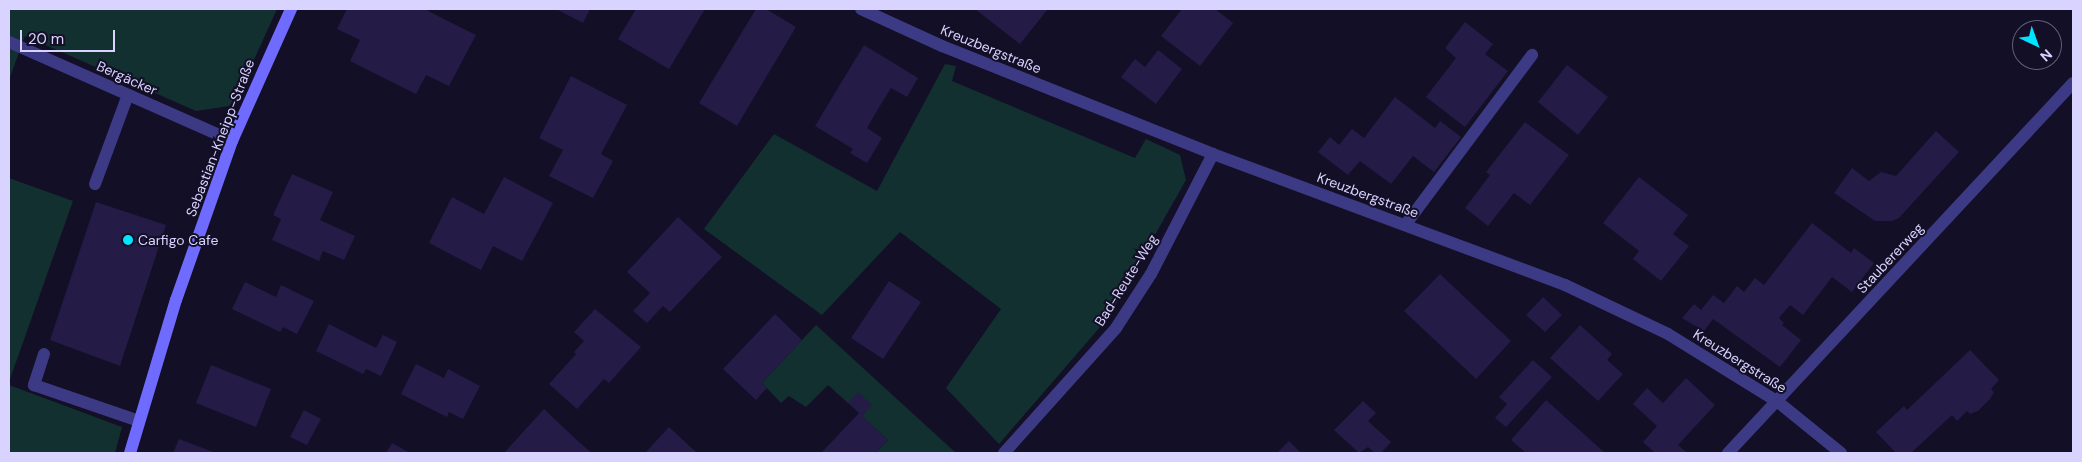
<!DOCTYPE html>
<html>
<head>
<meta charset="utf-8">
<style>
	body { margin:0 }
	#map { position:relative; width:2082px; height:462px; overflow:hidden; background:#130f26; font-family:"DM Sans",sans-serif }
	div>[style] { position:absolute }
	.green>* { inset:0; background:#12302f }
	.building>* { inset:0; background:#241b47 }
	.service>* { height:12px; margin:-6px; padding:0 6px; transform-origin:6px; border-radius:6px; background:#3d3a85 }
	.minor>* { height:12px; margin:-6px; padding:0 6px; transform-origin:6px; border-radius:6px; background:#3d3a85 }
	.secondary>* { height:12px; margin:-6px; padding:0 6px; transform-origin:6px; border-radius:6px; background:#6f6bff }
	.dots>* { width:14px; height:14px; translate:-50% -50%; box-sizing:border-box; border:2px solid #130f26; border-radius:50% }
	span { translate:-50% -50%; white-space:nowrap; text-align:center; line-height:1.15; -webkit-text-stroke:4px #130f26; paint-order:stroke }
	.street-label { font-size:14px; color:#d9d4ff }
	.poi-label { font-size:14px; color:#d9d4ff }
	.left { translate:0 -50%; text-align:left }
	.frame { position:absolute; inset:0; border:10px solid #d9d4ff; pointer-events:none }
	.north { position:absolute; left:2012px; top:20px; width:50px; height:50px; box-sizing:border-box; background:#130f26; border:1px solid #625e7d; border-radius:50%; rotate:138deg; font-size:14px; font-weight:700; line-height:20px; text-align:center; color:#d9d4ff }
	.north::after { content:''; display:block; margin:auto; width:18px; height:22px; background:#00e5ff; clip-path:polygon(50% 0,100% 100%,50% 72%,0 100%) }
	.scale { position:absolute; left:20px; top:30px; width:95px; height:22px; box-sizing:border-box; border:2px solid #d9d4ff; border-top:0; padding-left:6px; font-size:15px; line-height:18px; white-space:nowrap; color:#d9d4ff; -webkit-text-stroke:4px #130f26; paint-order:stroke }
</style>
</head>
<body>
<div id="map">
	<div class="green">
		<i style="clip-path:polygon(9px 9px,277px 9px,238px 95px,229px 106px,196px 111px,25px 36px,9px 80px)"></i>
		<i style="clip-path:polygon(945px 64px,956px 66px,952px 81px,1135px 158px,1146px 139px,1180px 155px,1186px 180px,1108px 318px,999px 444px,946px 388px,1001px 309px,900px 232px,822px 315px,704px 229px,774px 134px,877px 191px)"></i>
		<i style="clip-path:polygon(9px 178px,73px 201px,9px 382px)"></i>
		<i style="clip-path:polygon(816px 325px,956px 453px,875px 453px,888px 440px,862px 416px,871px 405px,848px 403px,828px 385px,806px 407px,789px 396px,781px 403px,762px 383px)"></i>
		<i style="clip-path:polygon(9px 385px,122px 427px,115px 453px,9px 453px)"></i>
	</div>
	<div class="building">
		<i style="clip-path:polygon(347px 9px,424px 9px,476px 35px,449px 86px,426px 75px,416px 94px,350px 61px,360px 40px,337px 29px)"></i>
		<i style="clip-path:polygon(556px 9px,590px 9px,583px 23px)"></i>
		<i style="clip-path:polygon(636px 9px,705px 9px,669px 69px,618px 39px)"></i>
		<i style="clip-path:polygon(756px 9px,766px 9px,796px 27px,737px 126px,699px 103px)"></i>
		<i style="clip-path:polygon(975px 9px,1048px 9px,1020px 44px)"></i>
		<i style="clip-path:polygon(1182px 9px,1215px 9px,1233px 23px,1200px 66px,1161px 36px)"></i>
		<i style="clip-path:polygon(1465px 22px,1493px 44px,1485px 54px,1508px 71px,1465px 127px,1426px 97px,1456px 58px,1445px 48px)"></i>
		<i style="clip-path:polygon(864px 45px,918px 78px,907px 97px,891px 88px,878px 109px,867px 128px,882px 138px,867px 163px,850px 153px,853px 149px,815px 126px)"></i>
		<i style="clip-path:polygon(1158px 50px,1182px 69px,1156px 104px,1121px 77px,1135px 59px,1145px 67px)"></i>
		<i style="clip-path:polygon(1567px 65px,1608px 97px,1578px 135px,1538px 102px)"></i>
		<i style="clip-path:polygon(571px 76px,627px 105px,601px 154px,613px 161px,593px 198px,549px 176px,563px 150px,539px 138px)"></i>
		<i style="clip-path:polygon(1395px 97px,1435px 128px,1440px 121px,1461px 137px,1434px 172px,1413px 156px,1391px 184px,1360px 161px,1348px 175px,1318px 152px,1330px 137px,1339px 145px,1352px 129px,1364px 138px)"></i>
		<i style="clip-path:polygon(1525px 122px,1569px 155px,1530px 205px,1514px 193px,1488px 226px,1465px 208px,1490px 175px,1486px 172px)"></i>
		<i style="clip-path:polygon(1936px 131px,1959px 152px,1899px 218px,1892px 221px,1875px 221px,1834px 193px,1852px 168px,1869px 181px,1881px 172px,1896px 176px)"></i>
		<i style="clip-path:polygon(292px 174px,333px 192px,320px 220px,355px 236px,344px 260px,323px 251px,319px 261px,272px 240px,281px 219px,273px 215px)"></i>
		<i style="clip-path:polygon(504px 177px,553px 203px,522px 261px,493px 246px,481px 270px,429px 243px,452px 197px,484px 214px)"></i>
		<i style="clip-path:polygon(1639px 177px,1688px 215px,1673px 234px,1689px 246px,1661px 281px,1633px 259px,1639px 251px,1603px 223px)"></i>
		<i style="clip-path:polygon(96px 202px,166px 225px,120px 366px,50px 340px)"></i>
		<i style="clip-path:polygon(678px 217px,722px 257px,670px 312px,663px 306px,647px 323px,633px 311px,650px 293px,627px 272px)"></i>
		<i style="clip-path:polygon(1812px 223px,1851px 253px,1854px 248px,1874px 263px,1852px 292px,1832px 277px,1803px 315px,1790px 305px,1779px 318px,1784px 323px,1782px 325px,1801px 340px,1780px 367px,1713px 319px,1704px 331px,1682px 318px,1694px 304px,1701px 310px,1713px 295px,1724px 303px,1737px 286px,1744px 292px,1755px 278px,1764px 285px)"></i>
		<i style="clip-path:polygon(1440px 274px,1511px 341px,1476px 379px,1404px 311px)"></i>
		<i style="clip-path:polygon(889px 281px,921px 302px,883px 359px,851px 338px)"></i>
		<i style="clip-path:polygon(245px 282px,276px 297px,281px 285px,314px 301px,297px 334px,283px 327px,280px 332px,232px 309px)"></i>
		<i style="clip-path:polygon(1543px 297px,1562px 315px,1545px 332px,1526px 315px)"></i>
		<i style="clip-path:polygon(595px 309px,641px 347px,609px 383px,604px 379px,577px 409px,549px 384px,576px 354px,574px 352px,584px 341px,574px 332px)"></i>
		<i style="clip-path:polygon(775px 314px,802px 340px,762px 383px,767px 388px,756px 400px,723px 369px)"></i>
		<i style="clip-path:polygon(329px 324px,376px 348px,383px 335px,397px 342px,381px 376px,366px 369px,363px 374px,316px 351px)"></i>
		<i style="clip-path:polygon(1580px 325px,1612px 354px,1607px 360px,1623px 374px,1598px 401px,1550px 358px)"></i>
		<i style="clip-path:polygon(1970px 350px,1999px 380px,1991px 389px,1994px 392px,1990px 399px,1978px 411px,1970px 414px,1967px 411px,1957px 421px,1952px 415px,1911px 453px,1896px 453px,1876px 432px,1904px 406px,1907px 410px)"></i>
		<i style="clip-path:polygon(1533px 360px,1552px 377px,1506px 427px,1495px 418px,1507px 404px,1499px 397px)"></i>
		<i style="clip-path:polygon(416px 364px,444px 378px,448px 369px,480px 386px,463px 419px,449px 412px,447px 417px,401px 394px)"></i>
		<i style="clip-path:polygon(211px 365px,271px 389px,256px 427px,196px 403px)"></i>
		<i style="clip-path:polygon(1686px 378px,1715px 405px,1678px 445px,1687px 453px,1655px 453px,1643px 442px,1657px 426px,1633px 404px,1647px 388px,1663px 403px)"></i>
		<i style="clip-path:polygon(858px 392px,872px 405px,862px 416px,888px 440px,875px 453px,821px 453px,859px 413px,848px 403px)"></i>
		<i style="clip-path:polygon(1546px 400px,1605px 453px,1526px 453px,1511px 440px)"></i>
		<i style="clip-path:polygon(1363px 401px,1376px 413px,1368px 421px,1391px 442px,1381px 453px,1375px 453px,1368px 447px,1359px 453px,1334px 430px)"></i>
		<i style="clip-path:polygon(544px 409px,580px 443px,592px 453px,504px 453px)"></i>
		<i style="clip-path:polygon(304px 410px,321px 419px,307px 445px,290px 437px)"></i>
		<i style="clip-path:polygon(669px 427px,697px 453px,645px 453px)"></i>
		<i style="clip-path:polygon(179px 439px,216px 453px,173px 453px)"></i>
		<i style="clip-path:polygon(1289px 441px,1301px 453px,1277px 453px)"></i>
		<i style="clip-path:polygon(392px 443px,410px 453px,386px 453px)"></i>
	</div>
	<div class="service">
		<i style="left:95px;top:184px;width:95px;rotate:-69.7deg"></i>
		<i style="left:1406px;top:224px;width:211px;rotate:-53.3deg"></i>
		<i style="left:44px;top:354px;width:33px;rotate:108deg"></i>
		<i style="left:34px;top:385px;width:111px;rotate:18.9deg"></i>
	</div>
	<div class="minor">
		<i style="left:861px;top:9px;width:89px;rotate:24.6deg"></i>
		<i style="left:942px;top:46px;width:292px;rotate:21.7deg"></i>
		<i style="left:1213px;top:154px;width:376px;rotate:20.4deg"></i>
		<i style="left:1565px;top:285px;width:114px;rotate:25.4deg"></i>
		<i style="left:1668px;top:334px;width:129px;rotate:31.7deg"></i>
		<i style="left:1778px;top:402px;width:81px;rotate:39deg"></i>
		<i style="left:9px;top:42px;width:244px;rotate:23.9deg"></i>
		<i style="left:1004px;top:453px;width:168px;rotate:-48.1deg"></i>
		<i style="left:1116px;top:328px;width:64px;rotate:-57.1deg"></i>
		<i style="left:1151px;top:274px;width:135px;rotate:-62.7deg"></i>
		<i style="left:1728px;top:453px;width:506px;rotate:-47deg"></i>
	</div>
	<div class="secondary">
		<i style="left:130px;top:453px;width:160px;rotate:-73.3deg"></i>
		<i style="left:176px;top:300px;width:169px;rotate:-70.6deg"></i>
		<i style="left:232px;top:141px;width:145px;rotate:-65.9deg"></i>
	</div>
	<div class="dots">
		<i style="left:128px;top:240px;background:#00e5ff"></i>
	</div>
	<div class="street-label">
		<span style="left:991px;top:49px;rotate:22deg">Kreuzbergstraße</span>
		<span style="left:127px;top:78px;rotate:24deg">Bergäcker</span>
		<span style="left:220px;top:138px;rotate:-69deg">Sebastian-Kneipp-Straße</span>
		<span style="left:1368px;top:195px;rotate:20deg">Kreuzbergstraße</span>
		<span style="left:1890px;top:258px;rotate:-47deg">Staubererweg</span>
		<span style="left:1126px;top:280px;rotate:-58deg">Bad-Reute-Weg</span>
		<span style="left:1740px;top:361px;rotate:32deg">Kreuzbergstraße</span>
	</div>
	<div class="poi-label">
		<span class="left" style="left:138px;top:240px">Carfigo Cafe</span>
	</div>
	<div class="frame"></div>
	<div class="north">N</div>
	<div class="scale">20 m</div>
</div>
</body>
</html>
